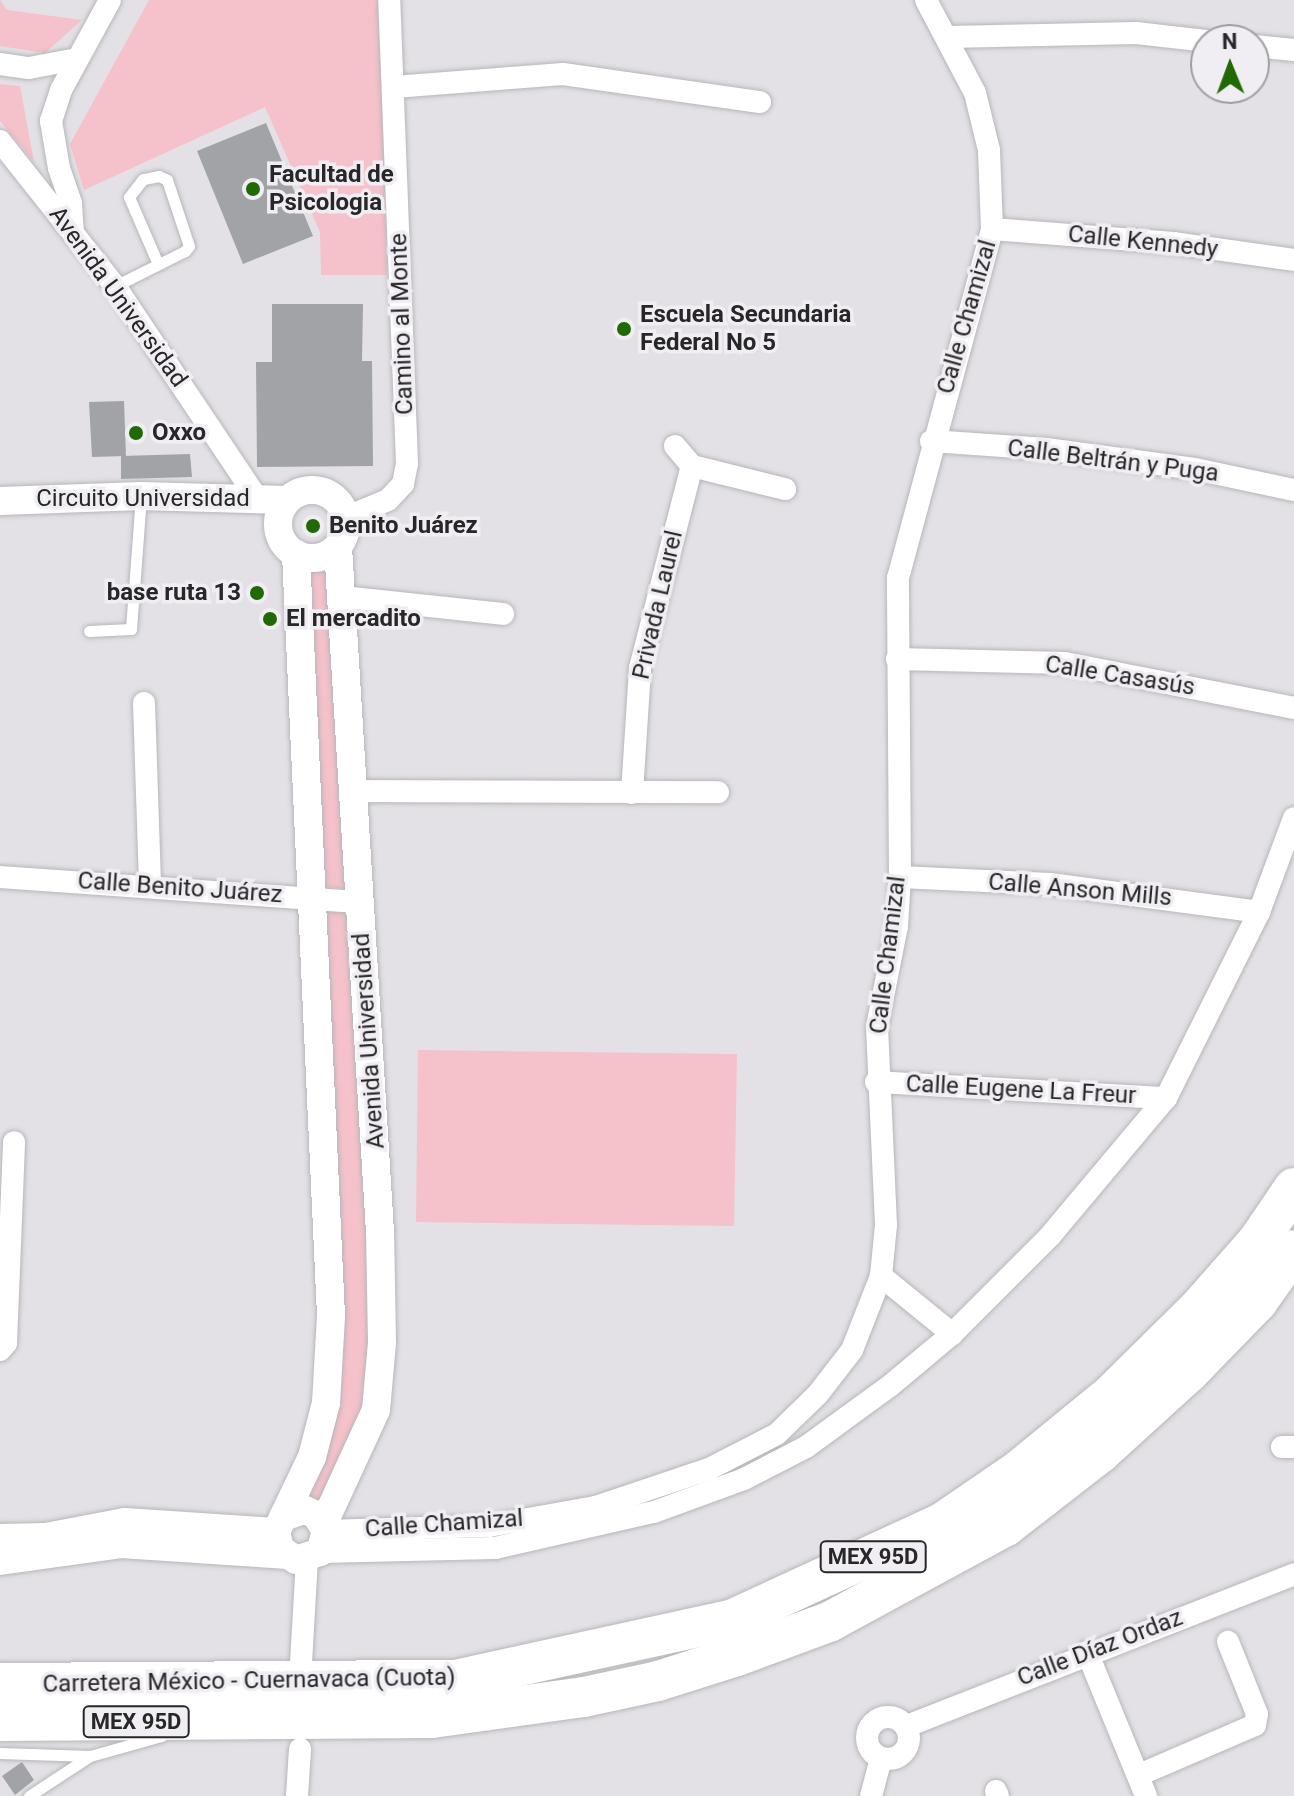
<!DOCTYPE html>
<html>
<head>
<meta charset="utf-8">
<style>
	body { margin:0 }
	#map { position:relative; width:1294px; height:1796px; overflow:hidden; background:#e3e1e6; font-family:Roboto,sans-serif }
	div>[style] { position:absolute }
	.green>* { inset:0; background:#f5c1ca }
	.building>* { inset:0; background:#a1a3a7 }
	.roads { filter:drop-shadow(0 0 2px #b7b6ba) drop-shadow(0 0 2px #b7b6ba) }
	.service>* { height:11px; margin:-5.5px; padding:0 5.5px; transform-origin:5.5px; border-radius:5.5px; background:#fff }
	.minor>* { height:22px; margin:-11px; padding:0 11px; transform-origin:11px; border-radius:11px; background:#fff }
	.minor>.ring { margin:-11px; padding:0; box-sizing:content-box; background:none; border:22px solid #fff; border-radius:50% }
	.tertiary>* { height:28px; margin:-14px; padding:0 14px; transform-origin:14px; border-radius:14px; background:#fff }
	.tertiary>.ring { margin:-14px; padding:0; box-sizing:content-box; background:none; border:28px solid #fff; border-radius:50% }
	.motorway>* { height:40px; margin:-20px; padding:0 20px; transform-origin:20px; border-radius:20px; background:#fff }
	.dots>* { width:22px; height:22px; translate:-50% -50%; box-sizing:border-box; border:4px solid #f0eef3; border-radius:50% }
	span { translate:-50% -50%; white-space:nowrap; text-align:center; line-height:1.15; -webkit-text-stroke:7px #f0eef3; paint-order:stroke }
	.shield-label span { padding:2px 6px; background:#f0eef3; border:2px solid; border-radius:6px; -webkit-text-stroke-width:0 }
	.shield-label { font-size:22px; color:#272628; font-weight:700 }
	.poi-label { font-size:24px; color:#272628; font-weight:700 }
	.left { translate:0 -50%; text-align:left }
	.right { translate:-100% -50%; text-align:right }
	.street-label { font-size:24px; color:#272628 }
	.north { position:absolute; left:1190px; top:24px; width:80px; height:80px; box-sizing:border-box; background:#f0eef3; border:2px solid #a09ea2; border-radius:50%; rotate:359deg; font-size:22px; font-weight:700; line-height:32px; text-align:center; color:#272628 }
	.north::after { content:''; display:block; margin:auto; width:28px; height:36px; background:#216903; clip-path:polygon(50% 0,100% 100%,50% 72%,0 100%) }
</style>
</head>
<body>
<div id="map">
	<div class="green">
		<i style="clip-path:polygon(0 0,7px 10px,82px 20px,45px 53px,0 46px)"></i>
		<i style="clip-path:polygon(149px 0,380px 0,387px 275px,321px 275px,320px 232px,265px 107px,84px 190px,70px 144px)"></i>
		<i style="clip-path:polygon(0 84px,20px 86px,34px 162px,0 121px)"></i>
		<i style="clip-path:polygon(333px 565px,349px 889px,320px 886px,303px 567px)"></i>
		<i style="clip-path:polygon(319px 905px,355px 911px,375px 1316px,368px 1413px,323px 1507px,301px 1497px,334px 1411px)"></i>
		<i style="clip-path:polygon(418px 1050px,737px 1054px,734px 1226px,416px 1222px)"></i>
	</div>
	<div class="building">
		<i style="clip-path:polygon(266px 123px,313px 236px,243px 264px,197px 151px)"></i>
		<i style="clip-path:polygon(272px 304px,363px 304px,362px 361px,372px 361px,373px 466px,257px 467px,256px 362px,272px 362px)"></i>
		<i style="clip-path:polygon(124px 401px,126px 456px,92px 457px,89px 402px)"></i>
		<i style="clip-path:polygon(190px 454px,192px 477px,121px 479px,121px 456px)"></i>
		<i style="clip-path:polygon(22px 1762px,34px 1780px,15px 1795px,2px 1776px)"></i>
	</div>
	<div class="roads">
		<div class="service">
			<i style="left:115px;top:286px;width:78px;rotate:-26.6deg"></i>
			<i style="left:185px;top:251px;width:6px;rotate:-51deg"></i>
			<i style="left:189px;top:246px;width:70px;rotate:-108.4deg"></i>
			<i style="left:167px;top:180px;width:9px;rotate:-153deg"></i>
			<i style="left:159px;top:176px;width:16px;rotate:169deg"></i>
			<i style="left:143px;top:179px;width:23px;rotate:128deg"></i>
			<i style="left:129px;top:197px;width:73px;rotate:66.6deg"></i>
			<i style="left:89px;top:631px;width:42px;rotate:-2.7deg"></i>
			<i style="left:131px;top:629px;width:133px;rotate:-85.7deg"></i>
			<i style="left:0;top:1753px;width:90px;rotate:1.9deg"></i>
			<i style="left:90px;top:1756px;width:74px;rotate:-15.7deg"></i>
			<i style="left:29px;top:1796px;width:73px;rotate:-33.3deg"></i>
		</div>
		<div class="minor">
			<i style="left:948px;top:37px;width:188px;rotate:-1.2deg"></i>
			<i style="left:1136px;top:33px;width:70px;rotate:6.5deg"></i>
			<i style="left:1254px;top:46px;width:40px;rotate:5.7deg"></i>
			<i style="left:0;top:64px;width:29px;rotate:8deg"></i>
			<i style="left:29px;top:68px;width:49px;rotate:-10.6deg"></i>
			<i style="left:394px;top:87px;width:169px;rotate:-4.4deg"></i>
			<i style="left:563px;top:74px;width:199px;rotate:8.1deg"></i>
			<i style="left:0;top:141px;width:185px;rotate:51.6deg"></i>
			<i style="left:115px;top:286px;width:255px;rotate:56.2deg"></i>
			<i style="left:992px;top:229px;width:182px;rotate:4.4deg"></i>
			<i style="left:1173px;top:243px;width:122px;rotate:8deg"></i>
			<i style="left:73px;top:233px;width:30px;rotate:-94deg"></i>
			<i style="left:71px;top:203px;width:37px;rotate:-109deg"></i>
			<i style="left:59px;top:168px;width:48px;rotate:-99.7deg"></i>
			<i style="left:51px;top:121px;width:33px;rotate:-72deg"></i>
			<i style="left:61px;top:90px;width:102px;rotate:-61.4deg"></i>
			<i style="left:931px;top:441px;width:115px;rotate:4deg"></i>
			<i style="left:1046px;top:449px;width:150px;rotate:7.6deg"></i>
			<i style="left:1195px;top:469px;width:101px;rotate:12deg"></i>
			<i style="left:675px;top:446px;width:26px;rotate:50deg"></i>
			<i style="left:692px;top:466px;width:96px;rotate:13.9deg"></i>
			<i style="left:347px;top:517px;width:44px;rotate:-22.5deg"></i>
			<i style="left:388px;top:500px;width:22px;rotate:-47deg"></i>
			<i style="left:403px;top:484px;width:21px;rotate:-79deg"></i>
			<i style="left:407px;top:463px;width:463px;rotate:-92.2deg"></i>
			<i style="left:344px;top:597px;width:160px;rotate:6.1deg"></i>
			<i style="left:897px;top:659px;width:168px;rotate:1.4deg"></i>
			<i style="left:1065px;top:663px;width:233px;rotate:11.1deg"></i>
			<i style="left:144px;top:703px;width:182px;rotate:88.1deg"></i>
			<i style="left:353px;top:791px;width:365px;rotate:0.2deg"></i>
			<i style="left:632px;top:793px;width:125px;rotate:-86.3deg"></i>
			<i style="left:640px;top:668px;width:209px;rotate:-75.6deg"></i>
			<i style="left:0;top:877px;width:361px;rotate:4deg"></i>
			<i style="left:900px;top:877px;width:150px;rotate:2.7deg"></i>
			<i style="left:1050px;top:884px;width:211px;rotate:7.6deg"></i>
			<i style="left:876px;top:1082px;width:290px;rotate:3.2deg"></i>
			<i style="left:881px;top:1276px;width:92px;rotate:39.2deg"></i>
			<i style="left:0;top:1350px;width:9px;rotate:-49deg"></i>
			<i style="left:6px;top:1343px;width:201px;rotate:-87.7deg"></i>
			<i style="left:1282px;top:1447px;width:12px"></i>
			<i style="left:326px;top:1531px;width:163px;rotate:-1.8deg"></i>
			<i style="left:489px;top:1526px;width:109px;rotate:-10.1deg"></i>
			<i style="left:596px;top:1507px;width:119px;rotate:-18.6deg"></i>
			<i style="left:709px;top:1469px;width:76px;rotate:-27.2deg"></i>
			<i style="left:777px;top:1434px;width:57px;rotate:-44.3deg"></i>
			<i style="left:818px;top:1394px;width:56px;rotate:-52.3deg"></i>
			<i style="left:852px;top:1350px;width:79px;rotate:-68.6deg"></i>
			<i style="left:881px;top:1276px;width:51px;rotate:-84.4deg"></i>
			<i style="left:886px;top:1225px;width:198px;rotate:-92.6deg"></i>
			<i style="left:877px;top:1027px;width:103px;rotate:-78.8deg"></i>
			<i style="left:897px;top:926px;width:49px;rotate:-86.5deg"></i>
			<i style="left:900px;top:877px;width:299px;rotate:-90.4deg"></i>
			<i style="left:898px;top:578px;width:361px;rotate:-74.9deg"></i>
			<i style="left:992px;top:229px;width:79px;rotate:-92.2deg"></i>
			<i style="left:989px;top:150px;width:59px;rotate:-103.8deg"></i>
			<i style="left:975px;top:93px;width:105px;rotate:-117.8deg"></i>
			<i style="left:320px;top:1552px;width:175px;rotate:-1.3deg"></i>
			<i style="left:495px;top:1548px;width:163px;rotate:-12.8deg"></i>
			<i style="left:654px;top:1512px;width:96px;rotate:-20.1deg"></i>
			<i style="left:744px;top:1479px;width:70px;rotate:-27.3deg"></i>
			<i style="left:806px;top:1447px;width:105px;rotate:-36.1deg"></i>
			<i style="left:891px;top:1385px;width:80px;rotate:-39.9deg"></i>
			<i style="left:952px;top:1334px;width:139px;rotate:-45deg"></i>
			<i style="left:1050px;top:1236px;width:180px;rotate:-50deg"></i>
			<i style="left:1166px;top:1098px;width:208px;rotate:-63.4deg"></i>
			<i style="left:1259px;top:912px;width:100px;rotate:-69.6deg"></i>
			<i style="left:1087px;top:1652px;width:156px;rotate:67.7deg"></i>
			<i style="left:301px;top:1663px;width:103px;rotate:-86.7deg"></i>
			<i class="ring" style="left:867px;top:1717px;width:20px;height:20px"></i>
			<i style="left:907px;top:1726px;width:416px;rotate:-21.4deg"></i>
			<i style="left:1139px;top:1775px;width:126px;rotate:-23.3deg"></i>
			<i style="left:1255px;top:1725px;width:11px;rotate:-80deg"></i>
			<i style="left:1257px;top:1714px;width:78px;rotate:-111.9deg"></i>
			<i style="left:996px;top:1791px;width:5px;rotate:68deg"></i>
			<i style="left:297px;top:1796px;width:47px;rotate:-86.3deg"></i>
			<i style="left:871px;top:1796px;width:38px;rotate:-75deg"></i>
		</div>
		<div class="tertiary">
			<i class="ring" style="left:278px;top:490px;width:40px;height:40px"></i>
			<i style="left:0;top:501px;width:141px;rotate:-2deg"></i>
			<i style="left:141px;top:496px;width:145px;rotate:1.6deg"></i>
			<i style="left:283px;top:1517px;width:23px;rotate:-18deg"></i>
			<i style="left:305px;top:1510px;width:12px;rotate:24deg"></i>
			<i style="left:316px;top:1515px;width:19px;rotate:58deg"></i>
			<i style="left:326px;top:1531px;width:22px;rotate:106deg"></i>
			<i style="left:320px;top:1552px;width:25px;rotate:162deg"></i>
			<i style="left:296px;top:1560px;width:19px;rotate:-145deg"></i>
			<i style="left:280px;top:1549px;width:17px;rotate:-103deg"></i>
			<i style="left:276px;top:1532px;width:83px;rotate:-64.4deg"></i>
			<i style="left:312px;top:1457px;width:56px;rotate:-75.5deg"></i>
			<i style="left:326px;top:1403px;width:87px;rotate:-86.7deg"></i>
			<i style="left:331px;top:1316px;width:763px;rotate:-92.63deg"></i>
			<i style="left:324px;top:1523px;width:124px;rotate:-65.3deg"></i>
			<i style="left:376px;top:1410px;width:67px;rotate:-84.9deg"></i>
			<i style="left:382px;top:1343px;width:111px;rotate:-91deg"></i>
			<i style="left:380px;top:1232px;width:685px;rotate:-93.51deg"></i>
			<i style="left:0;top:1538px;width:46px;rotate:-1.2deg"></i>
			<i style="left:46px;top:1537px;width:80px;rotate:-10.8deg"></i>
			<i style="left:125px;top:1522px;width:151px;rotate:3.8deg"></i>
			<i style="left:0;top:1561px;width:122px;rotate:-8deg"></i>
			<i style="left:121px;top:1544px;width:164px;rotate:3.8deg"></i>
		</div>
		<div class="motorway">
			<i style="left:0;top:1683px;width:455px;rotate:-0.4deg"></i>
			<i style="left:455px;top:1680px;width:282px;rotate:-12.3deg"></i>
			<i style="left:731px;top:1620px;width:232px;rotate:-24.7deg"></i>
			<i style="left:942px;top:1523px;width:92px;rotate:-34.4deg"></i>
			<i style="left:1018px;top:1471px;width:122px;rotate:-39.3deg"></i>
			<i style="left:1112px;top:1394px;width:122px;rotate:-44.7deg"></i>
			<i style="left:1199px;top:1308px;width:89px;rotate:-48.6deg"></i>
			<i style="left:1258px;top:1241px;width:64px;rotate:-55.8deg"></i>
			<i style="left:0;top:1721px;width:432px;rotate:-0.4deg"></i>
			<i style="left:432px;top:1718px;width:153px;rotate:-7.9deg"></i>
			<i style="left:584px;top:1697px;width:76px;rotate:-12.2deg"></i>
			<i style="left:658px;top:1681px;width:83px;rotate:-17.6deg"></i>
			<i style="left:737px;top:1656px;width:100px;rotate:-20.4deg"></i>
			<i style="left:831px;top:1621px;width:199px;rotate:-28.5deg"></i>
			<i style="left:1006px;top:1526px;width:119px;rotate:-37.8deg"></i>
			<i style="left:1100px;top:1453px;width:120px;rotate:-42.3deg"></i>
			<i style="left:1189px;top:1372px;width:99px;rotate:-45.8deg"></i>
			<i style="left:1258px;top:1301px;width:62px;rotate:-54.8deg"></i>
		</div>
	</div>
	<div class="dots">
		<i style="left:253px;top:189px;background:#216903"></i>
		<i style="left:624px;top:329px;background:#216903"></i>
		<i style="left:136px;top:433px;background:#216903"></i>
		<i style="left:313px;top:526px;background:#216903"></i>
		<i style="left:257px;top:593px;background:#216903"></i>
		<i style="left:270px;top:619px;background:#216903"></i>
	</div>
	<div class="shield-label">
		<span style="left:873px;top:1557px">MEX 95D</span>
		<span style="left:136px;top:1722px">MEX 95D</span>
	</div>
	<div class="poi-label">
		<span class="left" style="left:269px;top:189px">Facultad de<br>Psicologia</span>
		<span class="left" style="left:640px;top:329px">Escuela Secundaria<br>Federal No 5</span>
		<span class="left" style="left:152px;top:433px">Oxxo</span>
		<span class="left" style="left:329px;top:526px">Benito Juárez</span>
		<span class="right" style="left:241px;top:593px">base ruta 13</span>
		<span class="left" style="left:286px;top:619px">El mercadito</span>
	</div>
	<div class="street-label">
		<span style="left:1143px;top:242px;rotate:6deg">Calle Kennedy</span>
		<span style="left:118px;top:297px;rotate:54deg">Avenida Universidad</span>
		<span style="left:967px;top:317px;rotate:-74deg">Calle Chamizal</span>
		<span style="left:402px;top:324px;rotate:-92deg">Camino al Monte</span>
		<span style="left:1113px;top:461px;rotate:7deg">Calle Beltrán y Puga</span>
		<span style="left:143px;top:499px">Circuito Universidad</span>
		<span style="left:658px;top:605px;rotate:-77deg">Privada Laurel</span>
		<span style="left:1120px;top:676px;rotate:9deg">Calle Casasús</span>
		<span style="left:180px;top:888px;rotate:4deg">Calle Benito Juárez</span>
		<span style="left:1080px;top:890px;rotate:5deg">Calle Anson Mills</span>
		<span style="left:888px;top:955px;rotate:-83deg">Calle Chamizal</span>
		<span style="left:369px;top:1041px;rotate:-94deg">Avenida Universidad</span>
		<span style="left:1021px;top:1090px;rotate:3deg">Calle Eugene La Freur</span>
		<span style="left:444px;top:1524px;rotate:-4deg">Calle Chamizal</span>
		<span style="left:1100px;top:1648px;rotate:-21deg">Calle Díaz Ordaz</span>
		<span style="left:249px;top:1681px;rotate:-1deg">Carretera México - Cuernavaca (Cuota)</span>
	</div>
	<div class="north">N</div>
</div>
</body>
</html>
